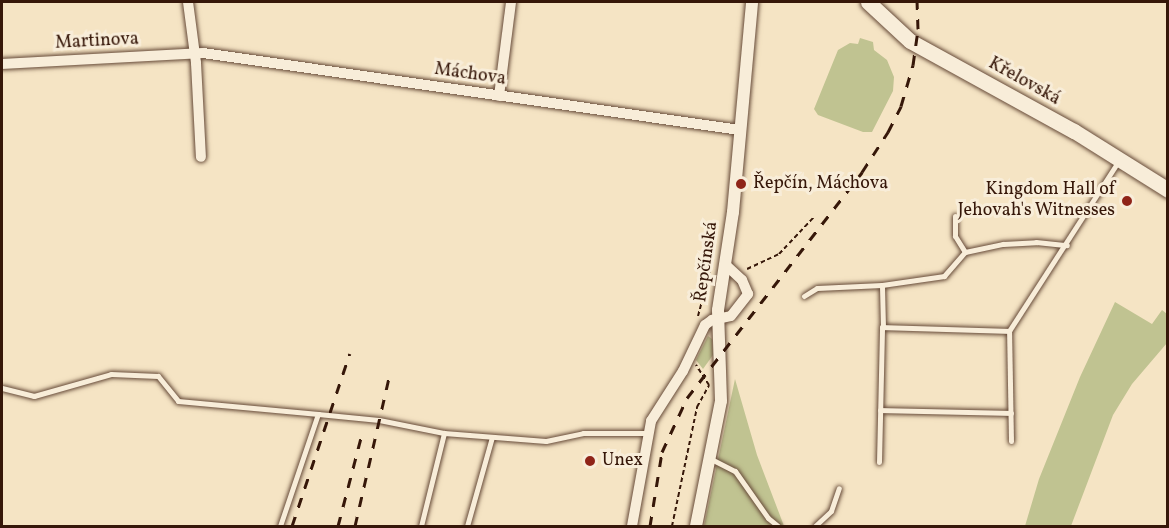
<!DOCTYPE html>
<html>
<head>
<meta charset="utf-8">
<style>
	body { margin:0 }
	#map { position:relative; width:1169px; height:528px; overflow:hidden; background:#f5e4c4; font-family:Vollkorn,serif }
	div>[style] { position:absolute }
	.green>* { inset:0; background:#c0c391 }
	.path>* { height:2px; margin-top:-1px; transform-origin:0; background:repeating-linear-gradient(90deg,#361709 0 4.5px,transparent 0 7.5px) }
	.roads { filter:drop-shadow(0 0 2px #664a38) drop-shadow(0 0 2px #664a38) }
	.service>* { height:5px; margin:-2.5px; padding:0 2.5px; transform-origin:2.5px; border-radius:2.5px; background:#f8edd9 }
	.minor>* { height:10px; margin:-5px; padding:0 5px; transform-origin:5px; border-radius:5px; background:#f8edd9 }
	.tertiary>* { height:12px; margin:-6px; padding:0 6px; transform-origin:6px; border-radius:6px; background:#f8edd9 }
	.secondary>* { height:15px; margin:-7.5px; padding:0 7.5px; transform-origin:7.5px; border-radius:7.5px; background:#f8edd9 }
	.rail>* { height:3px; margin-top:-1.5px; transform-origin:0; background:repeating-linear-gradient(90deg,#361709 0 10px,transparent 0 20px) }
	.dots>* { width:16px; height:16px; translate:-50% -50%; box-sizing:border-box; border:3px solid #f8edd9; border-radius:50% }
	span { translate:-50% -50%; white-space:nowrap; text-align:center; line-height:1.15; -webkit-text-stroke:6px #f8edd9; paint-order:stroke }
	.street-label { font-size:18px; color:#361709 }
	.poi-label { font-size:18px; color:#361709 }
	.left { translate:0 -50%; text-align:left }
	.right { translate:-100% -50%; text-align:right }
	.frame { position:absolute; inset:0; border:3px solid #361709; pointer-events:none }
</style>
</head>
<body>
<div id="map">
	<div class="green">
		<i style="clip-path:polygon(860px 38px,873px 42px,874px 50px,887px 60px,894px 77px,893px 91px,872px 132px,863px 132px,818px 115px,814px 109px,838px 50px,850px 43px,858px 44px)"></i>
		<i style="clip-path:polygon(1115px 302px,1152px 324px,1162px 310px,1167px 314px,1167px 343px,1132px 384px,1113px 415px,1071px 526px,1025px 526px,1039px 479px,1080px 377px)"></i>
		<i style="clip-path:polygon(708px 336px,712px 339px,713px 355px,703px 369px,696px 360px)"></i>
		<i style="clip-path:polygon(735px 379px,757px 455px,784px 526px,704px 526px)"></i>
	</div>
	<div class="path">
		<i style="left:747px;top:269px;width:35px;rotate:-25deg"></i>
		<i style="left:779px;top:254px;width:50px;rotate:-46.6deg"></i>
		<i style="left:698px;top:316px;width:54px;rotate:-74.9deg"></i>
		<i style="left:672px;top:526px;width:122px;rotate:-78.1deg"></i>
		<i style="left:697px;top:407px;width:25px;rotate:-61deg"></i>
		<i style="left:709px;top:385px;width:24px;rotate:-123deg"></i>
	</div>
	<div class="roads">
		<div class="service">
			<i style="left:955px;top:216px;width:20px;rotate:90deg"></i>
			<i style="left:955px;top:236px;width:19px;rotate:58deg"></i>
			<i style="left:804px;top:296px;width:15px;rotate:-32deg"></i>
			<i style="left:817px;top:288px;width:65px;rotate:-2.6deg"></i>
			<i style="left:883px;top:327px;width:42px;rotate:-91.4deg"></i>
			<i style="left:882px;top:285px;width:63px;rotate:-8.3deg"></i>
			<i style="left:944px;top:276px;width:32px;rotate:-49deg"></i>
			<i style="left:965px;top:252px;width:39px;rotate:-12deg"></i>
			<i style="left:1003px;top:244px;width:33px;rotate:-3deg"></i>
			<i style="left:1036px;top:242px;width:31px;rotate:6deg"></i>
			<i style="left:2px;top:388px;width:33px;rotate:14deg"></i>
			<i style="left:34px;top:396px;width:80px;rotate:-15.9deg"></i>
			<i style="left:111px;top:374px;width:47px;rotate:2.4deg"></i>
			<i style="left:158px;top:376px;width:32px;rotate:51deg"></i>
			<i style="left:178px;top:401px;width:141px;rotate:5.3deg"></i>
			<i style="left:880px;top:410px;width:131px;rotate:1.3deg"></i>
			<i style="left:1011px;top:441px;width:110px;rotate:-91deg"></i>
			<i style="left:1009px;top:331px;width:203px;rotate:-57.2deg"></i>
			<i style="left:711px;top:459px;width:27px;rotate:27deg"></i>
			<i style="left:735px;top:471px;width:57px;rotate:54.9deg"></i>
			<i style="left:768px;top:518px;width:13px;rotate:39deg"></i>
			<i style="left:879px;top:462px;width:135px;rotate:-88.7deg"></i>
			<i style="left:882px;top:327px;width:127px;rotate:1.8deg"></i>
			<i style="left:280px;top:526px;width:118px;rotate:-71.3deg"></i>
			<i style="left:318px;top:414px;width:61px;rotate:5.6deg"></i>
			<i style="left:379px;top:420px;width:66px;rotate:11.3deg"></i>
			<i style="left:444px;top:433px;width:102px;rotate:4.5deg"></i>
			<i style="left:546px;top:441px;width:38px;rotate:-12deg"></i>
			<i style="left:583px;top:433px;width:65px"></i>
			<i style="left:421px;top:526px;width:96px;rotate:-76.1deg"></i>
			<i style="left:467px;top:526px;width:92px;rotate:-74.3deg"></i>
			<i style="left:815px;top:526px;width:22px;rotate:-43deg"></i>
			<i style="left:831px;top:511px;width:24px;rotate:-71deg"></i>
		</div>
		<div class="minor">
			<i style="left:188px;top:2px;width:62px;rotate:82.5deg"></i>
			<i style="left:196px;top:63px;width:94px;rotate:87deg"></i>
			<i style="left:2px;top:64px;width:201px;rotate:-3.1deg"></i>
			<i style="left:203px;top:53px;width:542px;rotate:8.16deg"></i>
			<i style="left:499px;top:96px;width:95px;rotate:-82.7deg"></i>
			<i style="left:632px;top:526px;width:107px;rotate:-79.7deg"></i>
			<i style="left:651px;top:421px;width:59px;rotate:-57.4deg"></i>
			<i style="left:683px;top:371px;width:51px;rotate:-64.4deg"></i>
			<i style="left:705px;top:325px;width:9px;rotate:-36deg"></i>
			<i style="left:712px;top:320px;width:19px;rotate:-12deg"></i>
			<i style="left:731px;top:316px;width:28px;rotate:-52deg"></i>
			<i style="left:748px;top:294px;width:15px;rotate:-113deg"></i>
			<i style="left:742px;top:280px;width:23px;rotate:-137deg"></i>
		</div>
		<div class="tertiary">
			<i style="left:696px;top:526px;width:127px;rotate:-78.7deg"></i>
			<i style="left:721px;top:401px;width:91px;rotate:-91.9deg"></i>
			<i style="left:718px;top:310px;width:99px;rotate:-81.3deg"></i>
			<i style="left:733px;top:212px;width:211px;rotate:-84.8deg"></i>
		</div>
		<div class="secondary">
			<i style="left:868px;top:2px;width:57px;rotate:42.9deg"></i>
			<i style="left:910px;top:41px;width:187px;rotate:28.8deg"></i>
			<i style="left:1074px;top:131px;width:111px;rotate:32.1deg"></i>
		</div>
	</div>
	<div class="rail">
		<i style="left:292px;top:526px;width:182px;rotate:-71.5deg"></i>
		<i style="left:338px;top:526px;width:99px;rotate:-75.4deg"></i>
		<i style="left:355px;top:526px;width:157px;rotate:-77.1deg"></i>
		<i style="left:650px;top:526px;width:75px;rotate:-80.8deg"></i>
		<i style="left:662px;top:452px;width:60px;rotate:-65.2deg"></i>
		<i style="left:687px;top:398px;width:286px;rotate:-52.2deg"></i>
		<i style="left:862px;top:172px;width:48px;rotate:-57deg"></i>
		<i style="left:888px;top:132px;width:29px;rotate:-63deg"></i>
		<i style="left:901px;top:106px;width:43px;rotate:-73.7deg"></i>
		<i style="left:913px;top:65px;width:36px;rotate:-82deg"></i>
		<i style="left:918px;top:29px;width:27px;rotate:-92deg"></i>
	</div>
	<div class="dots">
		<i style="left:741px;top:184px;background:#8f2418"></i>
		<i style="left:1127px;top:201px;background:#8f2418"></i>
		<i style="left:590px;top:461px;background:#8f2418"></i>
	</div>
	<div class="street-label">
		<span style="left:97px;top:42px;rotate:-3deg">Martinova</span>
		<span style="left:470px;top:75px;rotate:8deg">Máchova</span>
		<span style="left:1024px;top:82px;rotate:29deg">Křelovská</span>
		<span style="left:707px;top:262px;rotate:-82deg">Řepčínská</span>
	</div>
	<div class="poi-label">
		<span class="left" style="left:753px;top:184px">Řepčín, Máchova</span>
		<span class="right" style="left:1115px;top:201px">Kingdom Hall of<br>Jehovah's Witnesses</span>
		<span class="left" style="left:602px;top:461px">Unex</span>
	</div>
	<div class="frame"></div>
</div>
</body>
</html>
